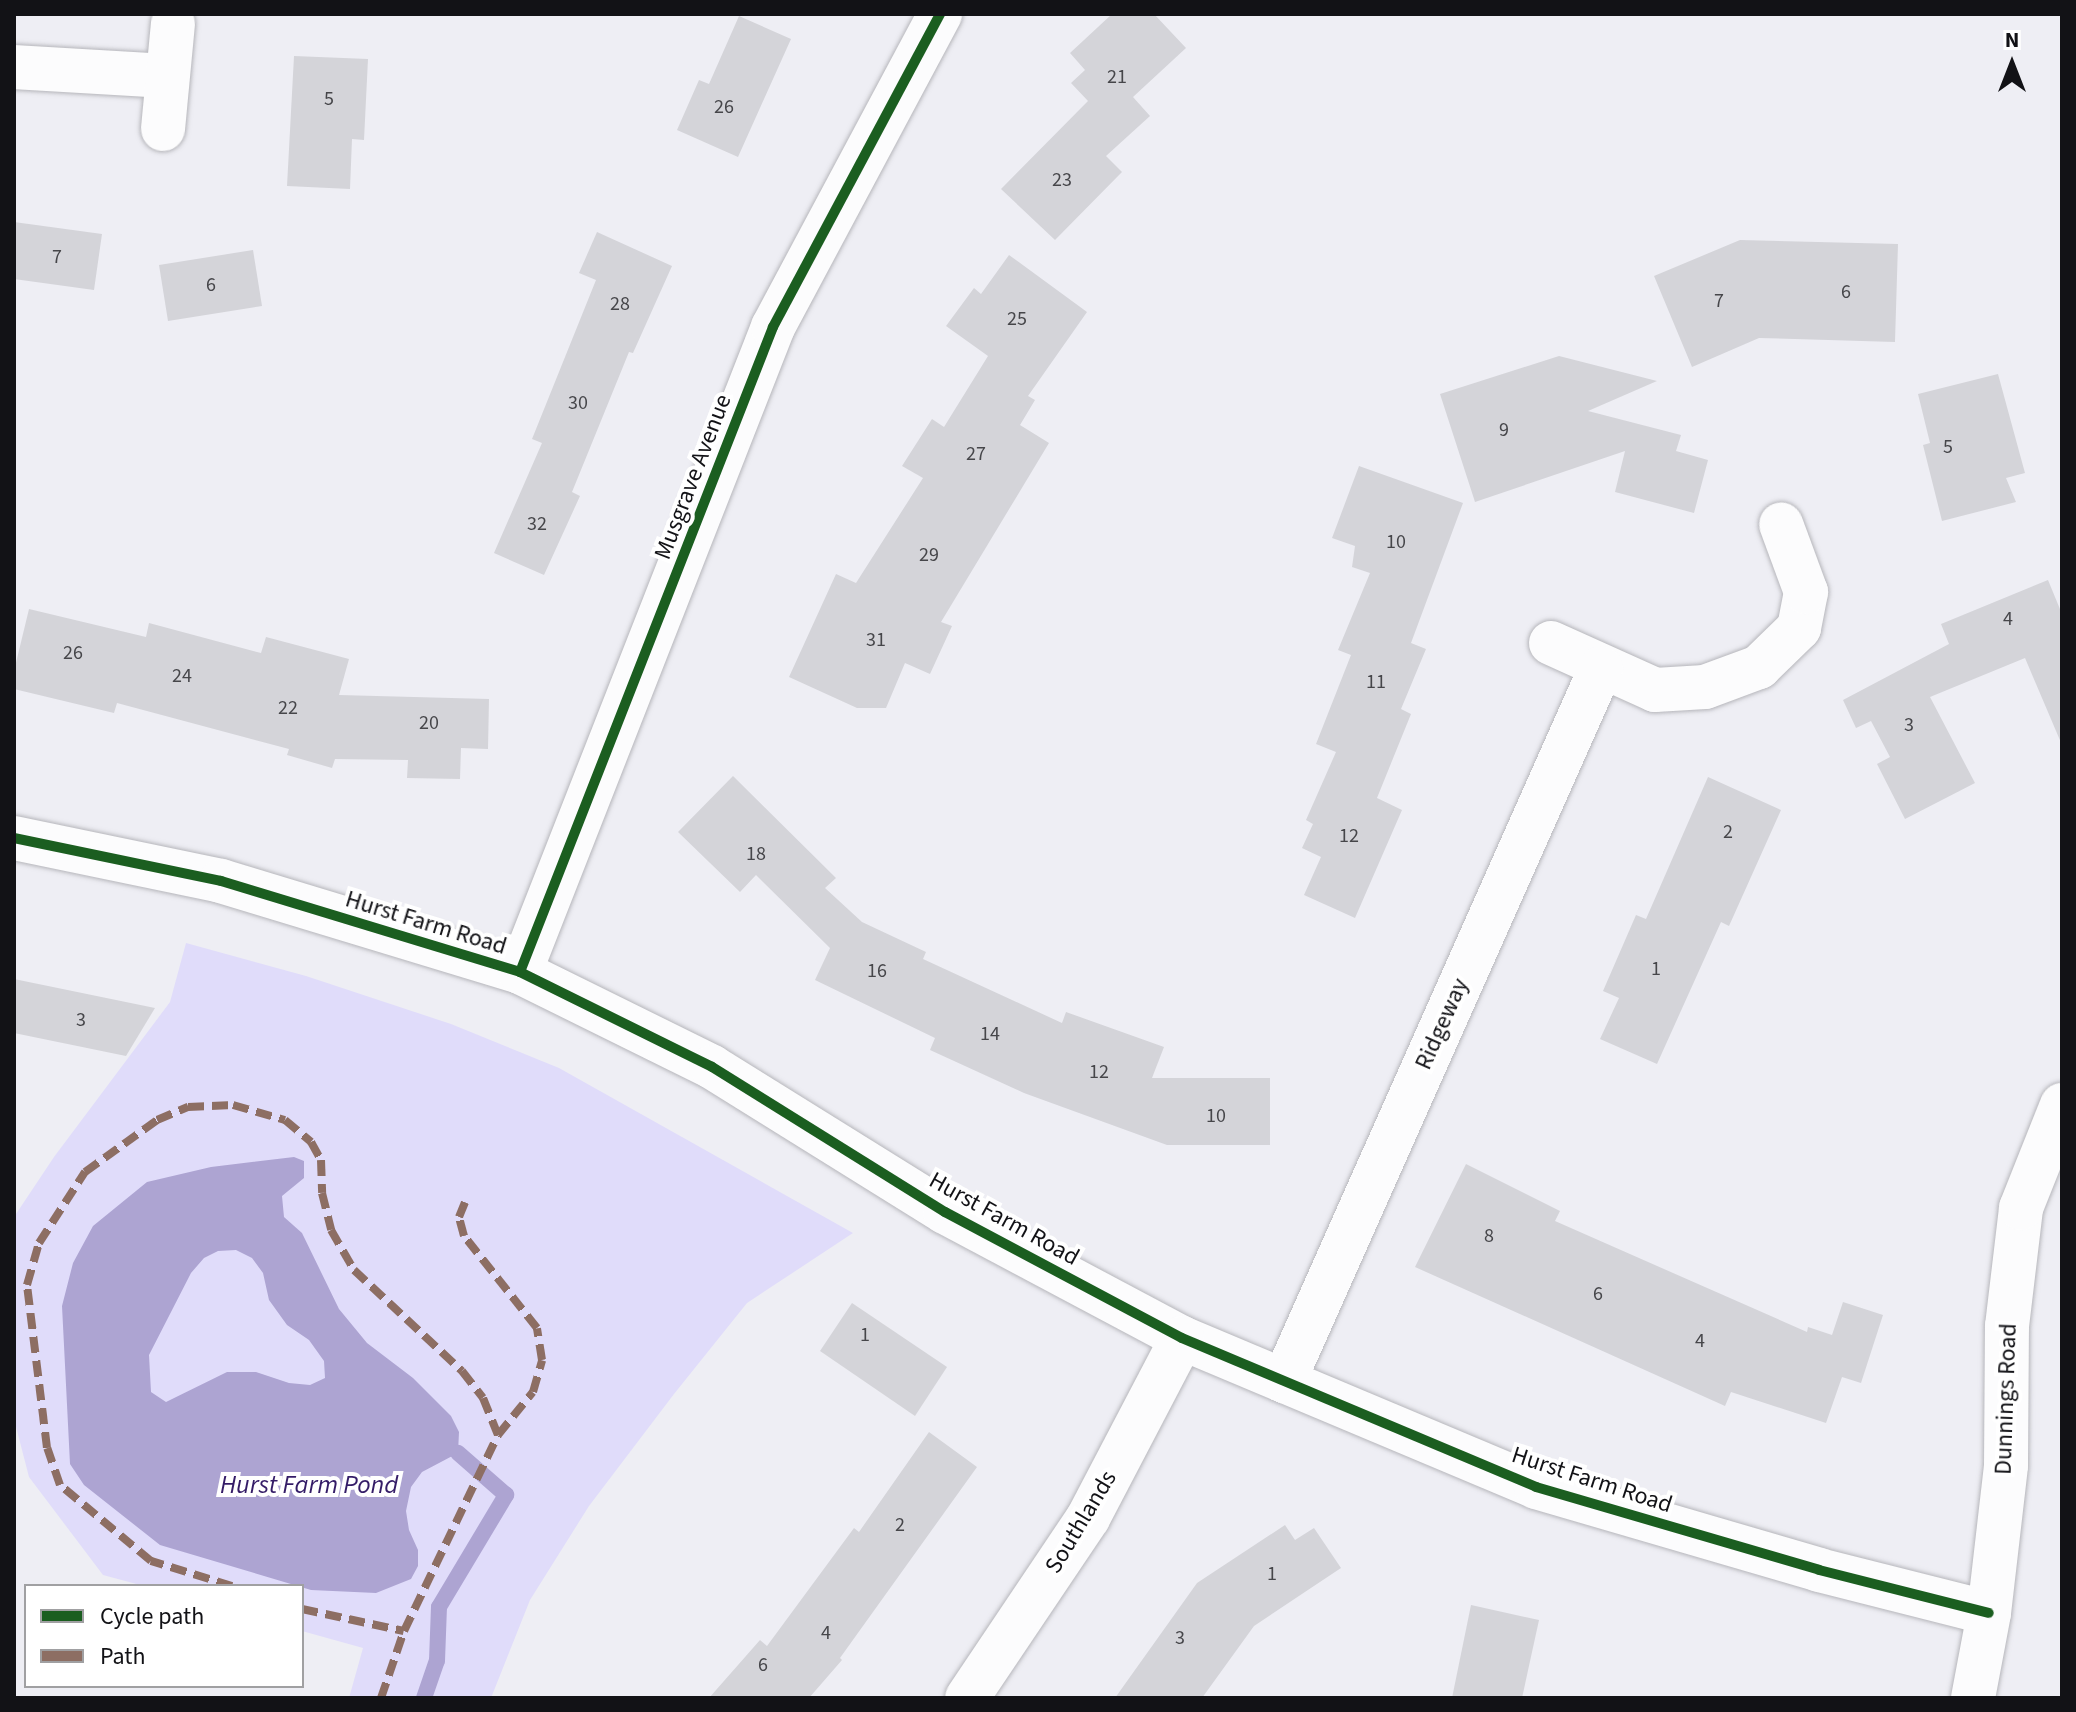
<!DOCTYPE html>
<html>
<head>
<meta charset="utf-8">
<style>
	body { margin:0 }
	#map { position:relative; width:2076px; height:1712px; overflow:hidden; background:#eeeef4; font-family:"Source Sans 3",sans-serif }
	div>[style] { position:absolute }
	.green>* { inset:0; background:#e0dcfa }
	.water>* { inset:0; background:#ada4d2 }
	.stream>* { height:16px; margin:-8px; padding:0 8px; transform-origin:8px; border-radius:8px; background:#ada4d2 }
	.building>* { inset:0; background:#d4d4d9 }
	.roads { filter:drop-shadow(0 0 2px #b6b6bb) drop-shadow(0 0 2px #b6b6bb) }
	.minor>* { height:44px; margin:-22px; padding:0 22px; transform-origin:22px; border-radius:22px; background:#fcfcfd }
	.quiet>* { height:8px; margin-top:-4px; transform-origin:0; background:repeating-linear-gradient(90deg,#8d6e63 0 16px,transparent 0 24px) }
	.cycleway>* { height:10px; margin:-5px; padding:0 5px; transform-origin:5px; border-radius:5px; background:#1b5e20 }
	span { translate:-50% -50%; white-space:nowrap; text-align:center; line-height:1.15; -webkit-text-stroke:8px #fff; paint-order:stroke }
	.number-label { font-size:20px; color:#46464a }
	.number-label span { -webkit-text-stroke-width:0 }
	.street-label { font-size:24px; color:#121216 }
	.water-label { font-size:26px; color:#341c67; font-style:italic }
	.frame { position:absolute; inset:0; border:16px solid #121216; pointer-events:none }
	.legend { position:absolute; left:24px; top:1584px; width:280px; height:104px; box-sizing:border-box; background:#fff; border:2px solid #a0a0a2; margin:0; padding:10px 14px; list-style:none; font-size:24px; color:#121216 }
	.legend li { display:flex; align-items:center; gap:16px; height:40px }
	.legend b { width:40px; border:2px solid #a0a0a2 }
	.north { position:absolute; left:1972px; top:24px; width:80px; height:80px; -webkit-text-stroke:6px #fff; paint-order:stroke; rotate:0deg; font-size:22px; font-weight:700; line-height:32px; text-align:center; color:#121216 }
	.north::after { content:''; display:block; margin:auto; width:28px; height:36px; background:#121216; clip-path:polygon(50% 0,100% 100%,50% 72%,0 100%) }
</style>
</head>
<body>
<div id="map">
	<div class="green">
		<i style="clip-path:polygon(186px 943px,306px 976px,451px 1024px,559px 1068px,853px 1233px,747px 1303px,674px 1394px,589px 1506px,530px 1600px,491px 1698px,349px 1698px,363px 1648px,302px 1631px,302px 1586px,144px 1586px,103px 1575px,29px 1477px,14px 1419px,14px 1217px,54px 1157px,170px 1002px)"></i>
	</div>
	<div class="water">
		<i style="clip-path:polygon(evenodd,294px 1157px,304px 1161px,304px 1178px,282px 1196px,284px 1217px,302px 1233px,339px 1309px,367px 1343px,413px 1378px,451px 1416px,459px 1432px,458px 1453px,422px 1472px,411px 1487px,406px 1511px,409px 1530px,418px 1550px,418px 1566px,411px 1579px,376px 1593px,311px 1590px,160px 1545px,84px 1485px,70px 1464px,62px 1306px,73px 1263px,93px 1226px,147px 1182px,211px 1167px,294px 1157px,218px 1251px,236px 1250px,252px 1258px,263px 1273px,269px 1300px,287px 1325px,309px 1340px,324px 1361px,325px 1378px,310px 1385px,289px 1383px,256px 1372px,227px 1372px,166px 1402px,151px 1392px,149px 1355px,191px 1273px,204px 1258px,218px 1251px)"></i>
	</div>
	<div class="stream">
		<i style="left:424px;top:1698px;width:39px;rotate:-71deg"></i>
		<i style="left:437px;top:1661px;width:54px;rotate:-87.9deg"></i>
		<i style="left:439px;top:1607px;width:131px;rotate:-59.1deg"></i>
		<i style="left:506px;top:1495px;width:64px;rotate:-138.8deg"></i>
	</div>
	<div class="building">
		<i style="clip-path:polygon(1112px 14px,1154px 14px,1186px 48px,1133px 97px,1150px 116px,1106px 156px,1122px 172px,1055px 240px,1001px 189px,1088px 101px,1071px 83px,1085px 70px,1070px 53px)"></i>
		<i style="clip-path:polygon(739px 16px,791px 39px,738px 157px,677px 130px,699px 80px,709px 84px)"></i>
		<i style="clip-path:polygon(294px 56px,368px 59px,364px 140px,352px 139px,350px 189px,287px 186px)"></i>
		<i style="clip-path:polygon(14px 222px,102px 234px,94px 290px,14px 279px)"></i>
		<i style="clip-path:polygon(597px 232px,672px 266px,633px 353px,629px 352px,572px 492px,580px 496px,544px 575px,494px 553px,542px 443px,532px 439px,596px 280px,579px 273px)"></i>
		<i style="clip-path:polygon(1740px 240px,1898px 244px,1895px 342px,1759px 338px,1692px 367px,1654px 276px)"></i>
		<i style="clip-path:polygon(253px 250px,262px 306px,168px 321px,159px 265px)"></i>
		<i style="clip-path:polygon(1009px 255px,1087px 312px,1028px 396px,1035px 400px,1020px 425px,1049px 443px,941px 622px,952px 626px,930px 674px,905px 663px,886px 708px,857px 708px,789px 677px,836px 574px,856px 583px,923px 478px,902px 466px,932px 419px,944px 427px,988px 356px,946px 326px,974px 288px,981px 294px)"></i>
		<i style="clip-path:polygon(1559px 356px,1657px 381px,1588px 411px,1681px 435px,1676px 451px,1708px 460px,1694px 513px,1615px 492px,1625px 451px,1475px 502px,1440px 394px)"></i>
		<i style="clip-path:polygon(1998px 374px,2025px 473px,2006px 478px,2016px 502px,1942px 521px,1923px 445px,1930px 443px,1918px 394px)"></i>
		<i style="clip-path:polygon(1359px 466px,1463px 503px,1411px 643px,1426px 649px,1401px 709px,1411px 714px,1377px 798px,1402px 810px,1355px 918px,1304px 895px,1321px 857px,1302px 848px,1313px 824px,1306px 820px,1336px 752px,1316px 744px,1351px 655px,1338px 650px,1370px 573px,1352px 567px,1355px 546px,1332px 538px)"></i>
		<i style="clip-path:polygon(2048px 580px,2062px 614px,2062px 745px,2025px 658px,1930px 697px,1975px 783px,1905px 819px,1877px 764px,1890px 757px,1871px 721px,1856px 728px,1843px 700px,1949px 644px,1941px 624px)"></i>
		<i style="clip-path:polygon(29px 609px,146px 637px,149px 623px,261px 653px,266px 637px,349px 659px,339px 695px,489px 699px,488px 749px,461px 748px,460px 779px,407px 778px,408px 760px,335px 759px,332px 768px,287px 755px,289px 749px,117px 703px,114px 713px,14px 689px,14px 671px)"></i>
		<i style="clip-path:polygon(733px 776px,836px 878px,825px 888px,862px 922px,926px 952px,923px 959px,1062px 1023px,1066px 1012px,1164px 1047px,1152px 1078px,1270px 1078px,1270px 1145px,1167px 1145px,1024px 1093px,930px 1050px,935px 1038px,815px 980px,830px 948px,756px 875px,740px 892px,678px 832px)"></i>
		<i style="clip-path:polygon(1708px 777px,1781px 810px,1729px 926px,1721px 922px,1657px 1064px,1600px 1039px,1619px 998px,1603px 991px,1636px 915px,1646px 919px)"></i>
		<i style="clip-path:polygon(14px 979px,155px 1008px,126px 1056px,14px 1033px)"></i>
		<i style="clip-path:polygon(1466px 1164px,1560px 1211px,1555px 1221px,1807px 1332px,1808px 1327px,1832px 1335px,1843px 1302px,1883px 1315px,1861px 1383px,1842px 1377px,1826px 1423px,1731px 1392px,1725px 1406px,1415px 1267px)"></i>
		<i style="clip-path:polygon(852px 1303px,947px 1367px,915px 1416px,820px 1351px)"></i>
		<i style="clip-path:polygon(929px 1432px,977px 1467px,840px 1658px,842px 1660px,809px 1698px,709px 1698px,760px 1640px,767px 1646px,854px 1528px,859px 1532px)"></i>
		<i style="clip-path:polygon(1285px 1525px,1295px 1540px,1314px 1528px,1341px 1568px,1254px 1626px,1202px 1698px,1115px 1698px,1197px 1583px)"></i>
		<i style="clip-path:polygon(1471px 1605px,1539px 1620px,1522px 1698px,1452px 1698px)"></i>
	</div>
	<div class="roads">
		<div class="minor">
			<i style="left:14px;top:67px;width:152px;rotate:3.4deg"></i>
			<i style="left:163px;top:129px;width:106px;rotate:-84.6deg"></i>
			<i style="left:1551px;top:643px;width:114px;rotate:24.3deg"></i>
			<i style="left:1655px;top:690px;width:50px;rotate:-3.4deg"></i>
			<i style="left:1705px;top:687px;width:58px;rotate:-20.3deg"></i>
			<i style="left:1759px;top:667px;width:56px;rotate:-44.3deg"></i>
			<i style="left:1799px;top:628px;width:37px;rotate:-79deg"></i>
			<i style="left:1806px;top:592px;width:72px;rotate:-110.2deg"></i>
			<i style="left:14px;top:838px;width:211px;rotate:11.7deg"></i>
			<i style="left:221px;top:881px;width:313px;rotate:16.9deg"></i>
			<i style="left:520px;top:972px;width:214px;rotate:26.3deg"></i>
			<i style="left:712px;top:1067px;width:274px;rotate:31.9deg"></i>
			<i style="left:945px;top:1212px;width:268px;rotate:28deg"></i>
			<i style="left:1182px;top:1338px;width:384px;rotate:22.8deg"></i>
			<i style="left:1536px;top:1487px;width:295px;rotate:16.3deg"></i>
			<i style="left:1819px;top:1570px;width:175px;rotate:14.2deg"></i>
			<i style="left:520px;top:972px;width:693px;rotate:-68.58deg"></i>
			<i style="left:773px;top:327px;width:355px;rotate:-61.9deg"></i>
			<i style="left:1284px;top:1381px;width:780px;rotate:-66.03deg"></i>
			<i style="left:967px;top:1698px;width:217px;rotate:-56.1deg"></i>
			<i style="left:1088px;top:1518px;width:203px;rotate:-62.4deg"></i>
			<i style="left:1973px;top:1698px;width:86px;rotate:-79.3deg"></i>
			<i style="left:1989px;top:1613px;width:149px;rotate:-83.4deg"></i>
			<i style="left:2006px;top:1465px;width:139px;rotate:-89.6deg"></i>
			<i style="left:2007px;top:1326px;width:119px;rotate:-83.2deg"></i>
			<i style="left:2021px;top:1208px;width:111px;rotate:-68.3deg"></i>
		</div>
	</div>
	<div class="quiet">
		<i style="left:232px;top:1586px;width:85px;rotate:-162.8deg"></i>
		<i style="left:151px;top:1561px;width:119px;rotate:-140.1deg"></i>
		<i style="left:60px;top:1485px;width:39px;rotate:-109deg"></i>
		<i style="left:47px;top:1448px;width:164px;rotate:-97deg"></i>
		<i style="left:27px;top:1285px;width:44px;rotate:-74.1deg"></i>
		<i style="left:39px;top:1243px;width:85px;rotate:-57.1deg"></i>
		<i style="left:85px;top:1172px;width:89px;rotate:-35.8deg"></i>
		<i style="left:157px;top:1120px;width:34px;rotate:-23deg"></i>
		<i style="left:188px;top:1107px;width:45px;rotate:-2.5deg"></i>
		<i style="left:233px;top:1105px;width:54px;rotate:16.1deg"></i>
		<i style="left:285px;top:1120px;width:34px;rotate:40deg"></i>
		<i style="left:311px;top:1142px;width:21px;rotate:61deg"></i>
		<i style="left:321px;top:1160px;width:33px;rotate:88deg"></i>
		<i style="left:322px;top:1193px;width:38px;rotate:76deg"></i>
		<i style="left:331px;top:1230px;width:46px;rotate:60.1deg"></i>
		<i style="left:354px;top:1270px;width:148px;rotate:43.1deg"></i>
		<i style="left:462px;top:1371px;width:34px;rotate:52deg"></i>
		<i style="left:483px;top:1398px;width:40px;rotate:68deg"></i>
		<i style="left:302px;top:1609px;width:104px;rotate:12.2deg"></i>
		<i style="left:381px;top:1698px;width:71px;rotate:-71.1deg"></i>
		<i style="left:404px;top:1631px;width:217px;rotate:-64.4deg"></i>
		<i style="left:498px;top:1435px;width:55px;rotate:-50.9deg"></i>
		<i style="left:533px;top:1392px;width:33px;rotate:-74deg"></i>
		<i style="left:542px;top:1360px;width:32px;rotate:-99deg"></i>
		<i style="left:537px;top:1328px;width:117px;rotate:-128.4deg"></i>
		<i style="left:464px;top:1236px;width:20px;rotate:-105deg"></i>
		<i style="left:459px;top:1217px;width:16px;rotate:-68deg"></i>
	</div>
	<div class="cycleway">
		<i style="left:14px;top:838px;width:211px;rotate:11.7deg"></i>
		<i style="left:221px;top:881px;width:313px;rotate:16.9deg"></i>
		<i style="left:520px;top:972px;width:214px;rotate:26.3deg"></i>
		<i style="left:712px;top:1067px;width:274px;rotate:31.9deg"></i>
		<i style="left:945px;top:1212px;width:268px;rotate:28deg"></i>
		<i style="left:1182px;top:1338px;width:384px;rotate:22.8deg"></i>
		<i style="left:1536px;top:1487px;width:295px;rotate:16.3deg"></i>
		<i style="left:1819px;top:1570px;width:175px;rotate:14.2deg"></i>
		<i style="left:520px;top:972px;width:693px;rotate:-68.58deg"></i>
		<i style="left:773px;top:327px;width:355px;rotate:-61.9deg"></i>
	</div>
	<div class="number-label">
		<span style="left:1117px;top:77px">21</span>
		<span style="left:329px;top:99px">5</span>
		<span style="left:724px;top:107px">26</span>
		<span style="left:1062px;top:180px">23</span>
		<span style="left:57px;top:257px">7</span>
		<span style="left:211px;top:285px">6</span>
		<span style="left:1846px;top:292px">6</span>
		<span style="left:1719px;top:301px">7</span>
		<span style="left:620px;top:304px">28</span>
		<span style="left:1017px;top:319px">25</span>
		<span style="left:578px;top:403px">30</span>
		<span style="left:1504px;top:430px">9</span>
		<span style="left:1948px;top:447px">5</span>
		<span style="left:976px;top:454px">27</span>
		<span style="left:537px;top:524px">32</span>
		<span style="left:1396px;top:542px">10</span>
		<span style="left:929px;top:555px">29</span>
		<span style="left:2008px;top:619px">4</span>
		<span style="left:876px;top:640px">31</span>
		<span style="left:73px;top:653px">26</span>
		<span style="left:182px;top:676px">24</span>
		<span style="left:1376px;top:682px">11</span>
		<span style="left:288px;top:708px">22</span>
		<span style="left:429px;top:723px">20</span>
		<span style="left:1909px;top:725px">3</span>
		<span style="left:1728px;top:832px">2</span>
		<span style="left:1349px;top:836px">12</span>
		<span style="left:756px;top:854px">18</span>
		<span style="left:1656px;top:969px">1</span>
		<span style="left:877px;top:971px">16</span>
		<span style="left:81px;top:1020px">3</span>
		<span style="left:990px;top:1034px">14</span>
		<span style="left:1099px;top:1072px">12</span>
		<span style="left:1216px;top:1116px">10</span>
		<span style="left:1489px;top:1236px">8</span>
		<span style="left:1598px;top:1294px">6</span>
		<span style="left:865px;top:1335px">1</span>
		<span style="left:1700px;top:1341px">4</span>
		<span style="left:900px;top:1525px">2</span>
		<span style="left:1272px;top:1574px">1</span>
		<span style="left:826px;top:1633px">4</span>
		<span style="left:1180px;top:1638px">3</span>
		<span style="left:763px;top:1665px">6</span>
	</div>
	<div class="street-label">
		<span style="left:693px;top:477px;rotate:-69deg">Musgrave Avenue</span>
		<span style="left:426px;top:923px;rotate:17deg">Hurst Farm Road</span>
		<span style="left:1442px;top:1024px;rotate:-66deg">Ridgeway</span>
		<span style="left:1004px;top:1219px;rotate:29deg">Hurst Farm Road</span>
		<span style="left:2006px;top:1399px;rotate:-88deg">Dunnings Road</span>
		<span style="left:1592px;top:1480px;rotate:18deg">Hurst Farm Road</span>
		<span style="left:1081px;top:1522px;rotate:-59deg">Southlands</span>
	</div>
	<div class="water-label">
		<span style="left:309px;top:1485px">Hurst Farm Pond</span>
	</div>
	<div class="frame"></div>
	<ul class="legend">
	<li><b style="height:10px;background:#1b5e20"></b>Cycle path</li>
	<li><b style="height:10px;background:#8d6e63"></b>Path</li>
	</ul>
	<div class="north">N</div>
</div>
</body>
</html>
